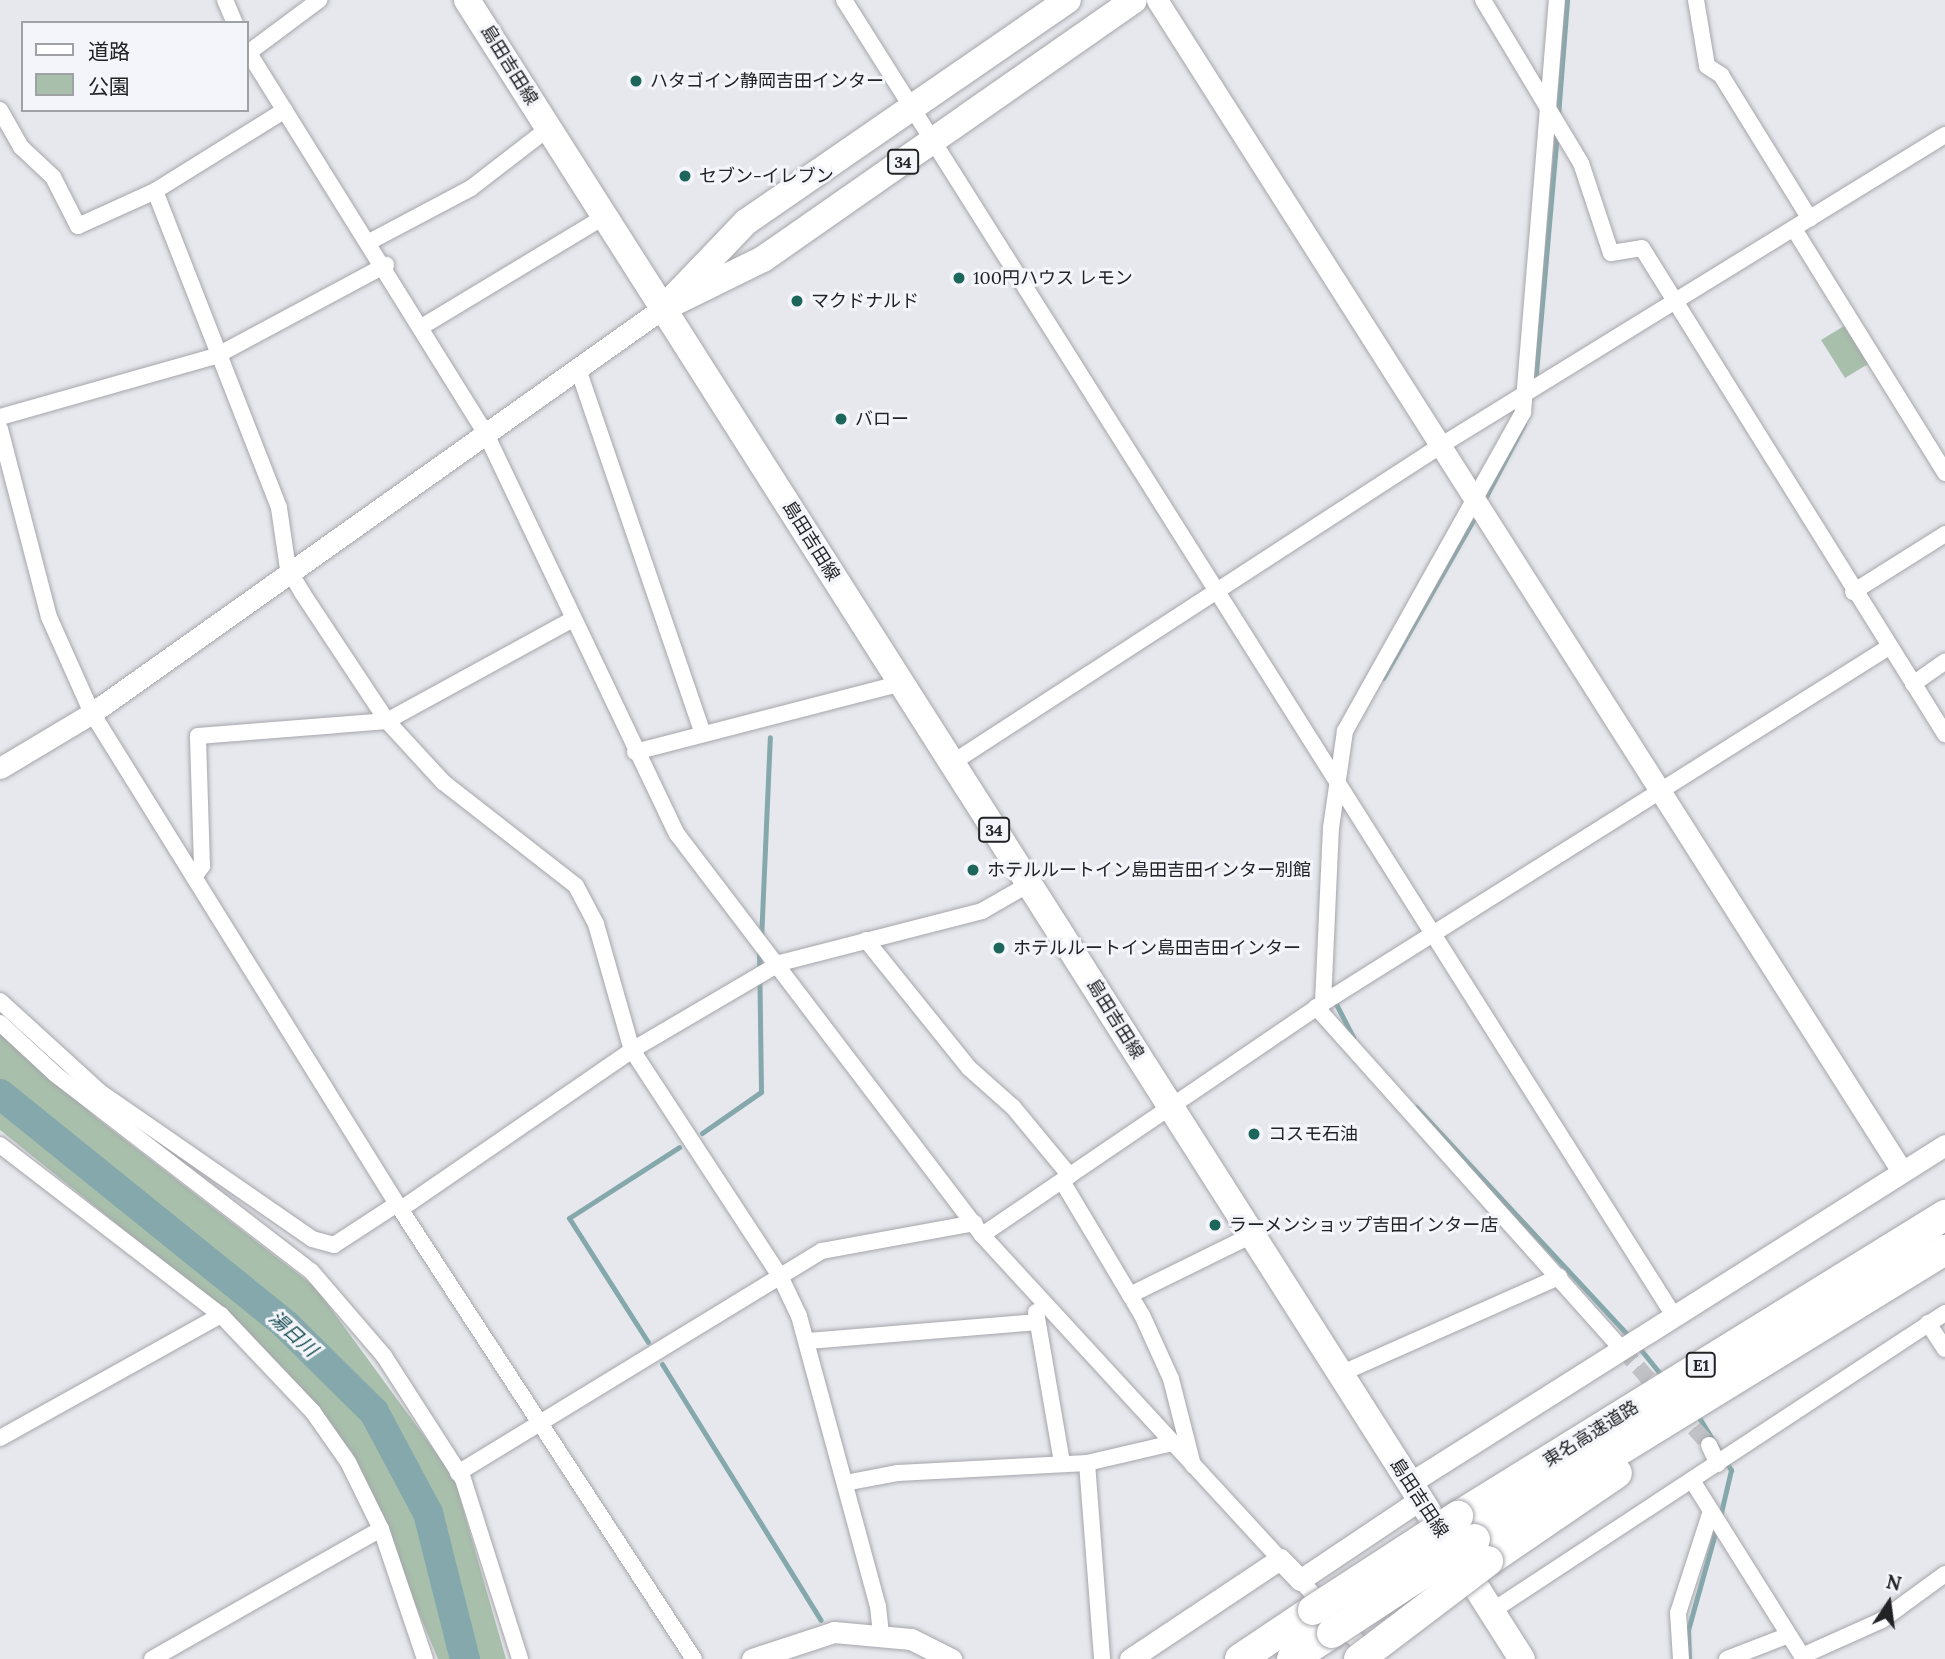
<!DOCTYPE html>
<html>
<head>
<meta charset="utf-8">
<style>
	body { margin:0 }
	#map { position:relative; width:1945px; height:1659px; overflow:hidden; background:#e7e8ed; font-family:Lora,"Noto Sans JP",serif }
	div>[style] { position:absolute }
	.green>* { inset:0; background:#a8bfac }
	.stream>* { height:5px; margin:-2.5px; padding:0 2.5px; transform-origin:2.5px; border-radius:2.5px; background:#84a8ab }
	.river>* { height:30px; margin:-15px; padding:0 15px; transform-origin:15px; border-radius:15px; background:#84a8ab }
	.minor-tunnel>* { height:16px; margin-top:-8px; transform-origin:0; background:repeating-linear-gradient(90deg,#c0c1c5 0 16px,transparent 0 24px) }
	.roads { filter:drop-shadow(0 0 2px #a5a5ab) drop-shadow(0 0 2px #a5a5ab) }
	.minor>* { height:16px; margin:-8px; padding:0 8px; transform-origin:8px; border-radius:8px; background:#fff }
	.tertiary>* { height:21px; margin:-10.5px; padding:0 10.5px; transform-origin:10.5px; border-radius:10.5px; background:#fff }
	.primary>* { height:26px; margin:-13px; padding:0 13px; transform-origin:13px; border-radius:13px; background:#fff }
	.motorway>* { height:30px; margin:-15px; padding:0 15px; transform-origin:15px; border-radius:15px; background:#fff }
	.bridges { filter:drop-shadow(0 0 2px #a5a5ab) drop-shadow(0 0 2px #a5a5ab) }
	.motorway-bridge>* { height:30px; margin:-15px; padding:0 15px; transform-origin:15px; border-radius:15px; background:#fff }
	.dots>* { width:19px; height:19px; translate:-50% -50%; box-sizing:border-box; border:4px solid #f4f5fa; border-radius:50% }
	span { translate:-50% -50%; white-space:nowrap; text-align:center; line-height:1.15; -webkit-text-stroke:6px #f4f5fa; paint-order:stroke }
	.shield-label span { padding:2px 5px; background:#f4f5fa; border:2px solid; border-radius:5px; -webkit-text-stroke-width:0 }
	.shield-label { font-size:16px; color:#222325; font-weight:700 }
	.street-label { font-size:18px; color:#222325 }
	.poi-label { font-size:18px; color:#222325 }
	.left { translate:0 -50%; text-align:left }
	.water-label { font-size:19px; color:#144c4f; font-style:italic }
	.legend { position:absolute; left:21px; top:21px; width:228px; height:91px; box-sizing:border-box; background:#f4f5fa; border:2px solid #a0a1a5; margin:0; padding:9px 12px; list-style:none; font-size:21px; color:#222325 }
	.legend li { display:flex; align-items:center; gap:14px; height:35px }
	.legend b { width:35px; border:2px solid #a0a1a5 }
	.north { position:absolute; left:1854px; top:1568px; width:70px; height:70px; -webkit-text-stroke:5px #f4f5fa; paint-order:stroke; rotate:13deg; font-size:19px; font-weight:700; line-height:28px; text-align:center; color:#222325 }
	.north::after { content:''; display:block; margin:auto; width:24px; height:32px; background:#222325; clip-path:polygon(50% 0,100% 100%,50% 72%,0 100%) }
</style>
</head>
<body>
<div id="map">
	<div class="green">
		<i style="clip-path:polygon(1844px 326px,1868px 364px,1845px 378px,1821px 340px)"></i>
		<i style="clip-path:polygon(0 1030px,98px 1119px,315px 1287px,454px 1477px,506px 1659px,438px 1659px,352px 1452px,241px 1324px,0 1130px)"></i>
	</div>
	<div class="stream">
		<i style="left:1558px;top:115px;width:115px;rotate:-85.5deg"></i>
		<i style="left:1535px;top:384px;width:253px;rotate:-85deg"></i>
		<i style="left:1483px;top:502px;width:88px;rotate:-62.3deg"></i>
		<i style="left:1383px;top:678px;width:190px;rotate:-60.3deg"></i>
		<i style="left:761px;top:940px;width:203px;rotate:-87.5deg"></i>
		<i style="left:1334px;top:1000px;width:42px;rotate:62.8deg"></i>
		<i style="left:1416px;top:1107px;width:316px;rotate:47.1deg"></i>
		<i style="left:702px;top:1133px;width:72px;rotate:-34.8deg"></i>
		<i style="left:761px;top:1092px;width:142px;rotate:-90.8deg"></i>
		<i style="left:648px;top:1342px;width:147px;rotate:-122.5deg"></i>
		<i style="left:569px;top:1218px;width:131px;rotate:-32.8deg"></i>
		<i style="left:1637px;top:1345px;width:35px;rotate:51deg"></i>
		<i style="left:662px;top:1364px;width:301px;rotate:58.2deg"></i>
		<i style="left:1700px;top:1419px;width:60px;rotate:58.7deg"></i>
		<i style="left:1731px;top:1470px;width:48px;rotate:103.2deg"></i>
		<i style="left:1689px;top:1659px;width:29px;rotate:-92deg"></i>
		<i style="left:1688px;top:1630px;width:108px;rotate:-74.4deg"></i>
	</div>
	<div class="river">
		<i style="left:0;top:1094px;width:368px;rotate:38.9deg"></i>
		<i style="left:286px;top:1325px;width:124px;rotate:44.7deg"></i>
		<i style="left:374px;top:1412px;width:115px;rotate:61.9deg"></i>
		<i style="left:428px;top:1513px;width:151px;rotate:75.8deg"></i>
	</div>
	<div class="minor-tunnel">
		<i style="left:1622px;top:1349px;width:60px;rotate:48.4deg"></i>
		<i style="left:1678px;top:1410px;width:47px;rotate:48.5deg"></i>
	</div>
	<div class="roads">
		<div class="minor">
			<i style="left:225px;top:0;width:25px;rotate:67deg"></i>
			<i style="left:844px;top:0;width:1556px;rotate:57.76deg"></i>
			<i style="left:1483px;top:0;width:190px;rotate:59deg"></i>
			<i style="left:1581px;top:163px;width:95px;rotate:71.6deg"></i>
			<i style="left:1611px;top:253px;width:31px;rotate:-9deg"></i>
			<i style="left:1642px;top:248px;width:573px;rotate:58.06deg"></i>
			<i style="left:1696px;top:0;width:67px;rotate:80.5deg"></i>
			<i style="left:1707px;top:66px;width:17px;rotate:33deg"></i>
			<i style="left:1721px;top:75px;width:169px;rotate:58.3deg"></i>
			<i style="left:247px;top:50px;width:452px;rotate:58.1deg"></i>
			<i style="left:486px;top:434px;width:443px;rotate:64.5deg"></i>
			<i style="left:677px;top:834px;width:504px;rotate:52.74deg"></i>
			<i style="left:982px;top:1235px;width:440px;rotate:47.4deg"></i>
			<i style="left:248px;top:53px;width:89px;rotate:-36.7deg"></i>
			<i style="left:0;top:110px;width:43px;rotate:60.4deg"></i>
			<i style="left:21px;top:147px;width:44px;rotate:43.2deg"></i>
			<i style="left:53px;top:177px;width:55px;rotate:63deg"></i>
			<i style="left:78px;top:226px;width:85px;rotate:-24.4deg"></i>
			<i style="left:155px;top:191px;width:340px;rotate:68.6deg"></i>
			<i style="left:279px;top:508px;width:62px;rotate:81.6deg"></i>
			<i style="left:288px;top:569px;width:29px;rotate:59deg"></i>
			<i style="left:303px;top:594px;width:152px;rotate:56.5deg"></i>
			<i style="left:387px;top:721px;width:83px;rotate:47.4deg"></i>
			<i style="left:443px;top:782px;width:169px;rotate:38deg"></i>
			<i style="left:576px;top:886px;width:43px;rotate:62.2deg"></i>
			<i style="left:596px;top:924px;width:131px;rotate:74.1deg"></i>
			<i style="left:632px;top:1050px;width:270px;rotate:56.8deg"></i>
			<i style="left:780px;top:1276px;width:44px;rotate:64.6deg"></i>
			<i style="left:799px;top:1316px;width:301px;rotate:74.8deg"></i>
			<i style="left:878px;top:1606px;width:28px;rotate:84deg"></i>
			<i style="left:155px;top:191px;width:153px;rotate:-31.9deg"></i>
			<i style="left:1794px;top:229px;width:287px;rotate:58.2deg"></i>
			<i style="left:371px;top:241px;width:113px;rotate:-27.9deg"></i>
			<i style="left:471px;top:188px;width:98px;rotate:-37.6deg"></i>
			<i style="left:423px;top:326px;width:213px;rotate:-31.1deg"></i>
			<i style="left:578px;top:369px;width:386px;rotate:71.1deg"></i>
			<i style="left:0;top:417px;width:224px;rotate:-15.8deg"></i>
			<i style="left:216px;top:356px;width:193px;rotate:-28.2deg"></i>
			<i style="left:0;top:429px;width:194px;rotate:75.4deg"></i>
			<i style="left:49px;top:617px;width:105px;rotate:65.9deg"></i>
			<i style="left:92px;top:713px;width:578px;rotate:58.15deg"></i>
			<i style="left:397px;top:1204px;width:543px;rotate:56.87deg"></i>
			<i style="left:1853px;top:592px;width:109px;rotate:-32.2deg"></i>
			<i style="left:1913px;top:684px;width:39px;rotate:-35deg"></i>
			<i style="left:635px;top:752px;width:276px;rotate:-14.5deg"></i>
			<i style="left:952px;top:763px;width:582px;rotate:-33.01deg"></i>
			<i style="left:1440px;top:446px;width:593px;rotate:-31.63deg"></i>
			<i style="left:194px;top:877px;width:14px;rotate:-54deg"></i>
			<i style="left:202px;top:866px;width:130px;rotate:-91.8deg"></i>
			<i style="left:198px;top:736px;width:190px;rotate:-4.5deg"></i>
			<i style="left:387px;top:721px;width:212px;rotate:-28.7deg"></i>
			<i style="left:866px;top:940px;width:164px;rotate:51.2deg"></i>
			<i style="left:969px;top:1068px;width:59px;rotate:41.6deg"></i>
			<i style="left:1013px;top:1107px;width:89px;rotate:50.4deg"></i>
			<i style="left:0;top:1001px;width:135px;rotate:42.3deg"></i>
			<i style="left:100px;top:1092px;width:258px;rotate:34.7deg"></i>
			<i style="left:312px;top:1239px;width:23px;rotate:15deg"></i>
			<i style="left:334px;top:1245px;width:75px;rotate:-33.1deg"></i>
			<i style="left:1323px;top:1003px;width:175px;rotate:-87.4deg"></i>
			<i style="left:1331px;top:828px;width:98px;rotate:-81.8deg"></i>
			<i style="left:1345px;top:731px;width:365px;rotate:-60.8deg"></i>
			<i style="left:1523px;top:412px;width:413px;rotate:-85.3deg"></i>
			<i style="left:1316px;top:1007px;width:459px;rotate:48.2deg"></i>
			<i style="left:0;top:1023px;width:75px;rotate:42.8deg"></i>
			<i style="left:55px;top:1074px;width:323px;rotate:37.6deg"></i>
			<i style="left:311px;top:1271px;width:112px;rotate:49.3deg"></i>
			<i style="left:384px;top:1356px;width:146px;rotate:57.3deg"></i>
			<i style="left:463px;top:1479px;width:189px;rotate:72.4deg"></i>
			<i style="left:0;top:1145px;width:279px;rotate:37.6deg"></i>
			<i style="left:221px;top:1315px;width:134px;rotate:46.5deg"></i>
			<i style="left:313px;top:1412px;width:61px;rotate:55deg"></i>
			<i style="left:348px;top:1462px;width:75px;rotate:63.8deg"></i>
			<i style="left:381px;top:1529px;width:137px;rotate:71.3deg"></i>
			<i style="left:1062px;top:1181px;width:156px;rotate:59.2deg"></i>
			<i style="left:1142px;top:1315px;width:70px;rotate:65.6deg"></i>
			<i style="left:1171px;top:1379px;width:89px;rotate:75.7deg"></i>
			<i style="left:401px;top:1209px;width:280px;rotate:-34.5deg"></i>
			<i style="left:632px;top:1050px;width:172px;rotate:-30.4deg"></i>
			<i style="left:780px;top:963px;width:209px;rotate:-14.4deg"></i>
			<i style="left:982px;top:911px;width:54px;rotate:-29.9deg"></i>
			<i style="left:982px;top:1235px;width:412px;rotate:-34.2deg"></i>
			<i style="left:1323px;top:1003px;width:669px;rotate:-32.17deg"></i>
			<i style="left:1130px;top:1295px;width:136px;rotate:-26.2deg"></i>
			<i style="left:1036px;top:1312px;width:153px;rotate:80.2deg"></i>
			<i style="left:1928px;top:1323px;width:31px;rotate:57deg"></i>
			<i style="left:807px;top:1341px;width:230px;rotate:-4.7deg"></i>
			<i style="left:1340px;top:1374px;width:240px;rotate:-23.9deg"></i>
			<i style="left:0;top:1438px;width:253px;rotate:-29.1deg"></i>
			<i style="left:1709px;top:1445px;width:21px;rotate:65deg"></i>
			<i style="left:1087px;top:1463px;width:197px;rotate:85.6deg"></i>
			<i style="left:458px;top:1473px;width:426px;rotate:-31.4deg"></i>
			<i style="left:822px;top:1251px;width:155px;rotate:-10.4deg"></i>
			<i style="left:1693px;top:1482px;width:209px;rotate:57.9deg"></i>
			<i style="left:845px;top:1483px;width:54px;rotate:-10.7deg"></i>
			<i style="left:898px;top:1473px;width:189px;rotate:-3deg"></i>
			<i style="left:1087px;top:1463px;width:88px;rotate:-13.1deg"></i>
			<i style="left:1300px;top:1580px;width:105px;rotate:46.9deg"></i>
			<i style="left:1492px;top:1611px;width:542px;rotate:-33.34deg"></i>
			<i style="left:1802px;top:1656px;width:88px;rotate:-24.2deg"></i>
			<i style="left:1882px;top:1620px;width:78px;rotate:-36.1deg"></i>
			<i style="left:152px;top:1659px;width:263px;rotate:-29.6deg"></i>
			<i style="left:1681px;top:1659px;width:46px;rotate:-93.7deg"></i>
			<i style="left:1678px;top:1613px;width:107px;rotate:-72.1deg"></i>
			<i style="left:1727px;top:1659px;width:66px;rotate:-21.2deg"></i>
		</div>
		<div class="tertiary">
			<i style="left:1157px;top:0;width:1388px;rotate:57.54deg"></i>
			<i style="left:0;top:768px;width:107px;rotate:-30.9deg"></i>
			<i style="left:92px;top:713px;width:700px;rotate:-35.35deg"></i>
			<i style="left:1410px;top:1483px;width:633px;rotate:-32.28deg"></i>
			<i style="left:752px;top:1659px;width:86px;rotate:-18.2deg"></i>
			<i style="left:834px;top:1632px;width:77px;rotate:5.2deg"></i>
			<i style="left:911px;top:1639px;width:45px;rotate:26.6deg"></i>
			<i style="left:1130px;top:1659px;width:180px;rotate:-33.7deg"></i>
			<i style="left:1280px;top:1559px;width:29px;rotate:46deg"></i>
			<i style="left:1300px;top:1580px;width:146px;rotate:-33.8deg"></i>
		</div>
		<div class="primary">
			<i style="left:467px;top:0;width:1966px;rotate:57.55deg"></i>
			<i style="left:676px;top:295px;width:101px;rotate:-46.2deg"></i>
			<i style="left:746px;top:222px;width:391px;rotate:-34.6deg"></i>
			<i style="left:663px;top:308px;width:111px;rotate:-26.1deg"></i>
			<i style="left:763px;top:259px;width:452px;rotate:-34.9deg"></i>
		</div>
		<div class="motorway">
			<i style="left:1458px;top:1516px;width:573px;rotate:-31.72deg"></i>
			<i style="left:1475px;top:1539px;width:552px;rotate:-31.59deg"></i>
			<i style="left:1488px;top:1561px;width:156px;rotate:-34.3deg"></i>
			<i style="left:1240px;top:1659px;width:88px;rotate:-33.9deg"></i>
			<i style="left:1292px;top:1659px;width:48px;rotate:-33deg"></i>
		</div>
	</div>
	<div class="bridges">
		<div class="motorway-bridge">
			<i style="left:1313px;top:1610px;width:173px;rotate:-33deg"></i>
			<i style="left:1332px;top:1633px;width:171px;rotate:-33.3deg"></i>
			<i style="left:1359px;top:1659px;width:162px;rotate:-37.2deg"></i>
		</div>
	</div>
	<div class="dots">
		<i style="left:636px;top:81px;background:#1d665b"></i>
		<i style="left:685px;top:176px;background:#1d665b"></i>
		<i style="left:959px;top:278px;background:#1d665b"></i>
		<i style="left:797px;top:301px;background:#1d665b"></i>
		<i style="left:841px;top:419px;background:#1d665b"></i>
		<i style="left:973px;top:870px;background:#1d665b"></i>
		<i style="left:999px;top:948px;background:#1d665b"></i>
		<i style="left:1254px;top:1134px;background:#1d665b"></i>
		<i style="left:1215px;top:1225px;background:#1d665b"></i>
	</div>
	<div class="shield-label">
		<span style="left:903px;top:162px">34</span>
		<span style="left:994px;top:830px">34</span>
		<span style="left:1701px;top:1365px">E1</span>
	</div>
	<div class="street-label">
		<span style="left:509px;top:65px;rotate:58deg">島田吉田線</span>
		<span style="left:811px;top:541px;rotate:58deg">島田吉田線</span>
		<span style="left:1115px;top:1019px;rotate:58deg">島田吉田線</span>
		<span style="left:1591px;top:1434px;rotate:-32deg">東名高速道路</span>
		<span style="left:1419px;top:1498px;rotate:57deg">島田吉田線</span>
	</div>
	<div class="poi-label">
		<span class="left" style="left:650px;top:81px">ハタゴイン静岡吉田インター</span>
		<span class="left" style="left:699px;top:176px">セブン-イレブン</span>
		<span class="left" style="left:973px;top:278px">100円ハウス レモン</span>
		<span class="left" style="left:811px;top:301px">マクドナルド</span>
		<span class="left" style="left:855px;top:419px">バロー</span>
		<span class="left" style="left:987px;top:870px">ホテルルートイン島田吉田インター別館</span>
		<span class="left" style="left:1013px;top:948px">ホテルルートイン島田吉田インター</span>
		<span class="left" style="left:1268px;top:1134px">コスモ石油</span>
		<span class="left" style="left:1229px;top:1225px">ラーメンショップ吉田インター店</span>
	</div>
	<div class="water-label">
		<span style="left:293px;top:1334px;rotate:42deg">湯日川</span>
	</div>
	<ul class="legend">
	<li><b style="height:9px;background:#fff"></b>道路</li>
	<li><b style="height:19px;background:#a8bfac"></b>公園</li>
	</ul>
	<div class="north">N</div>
</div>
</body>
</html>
